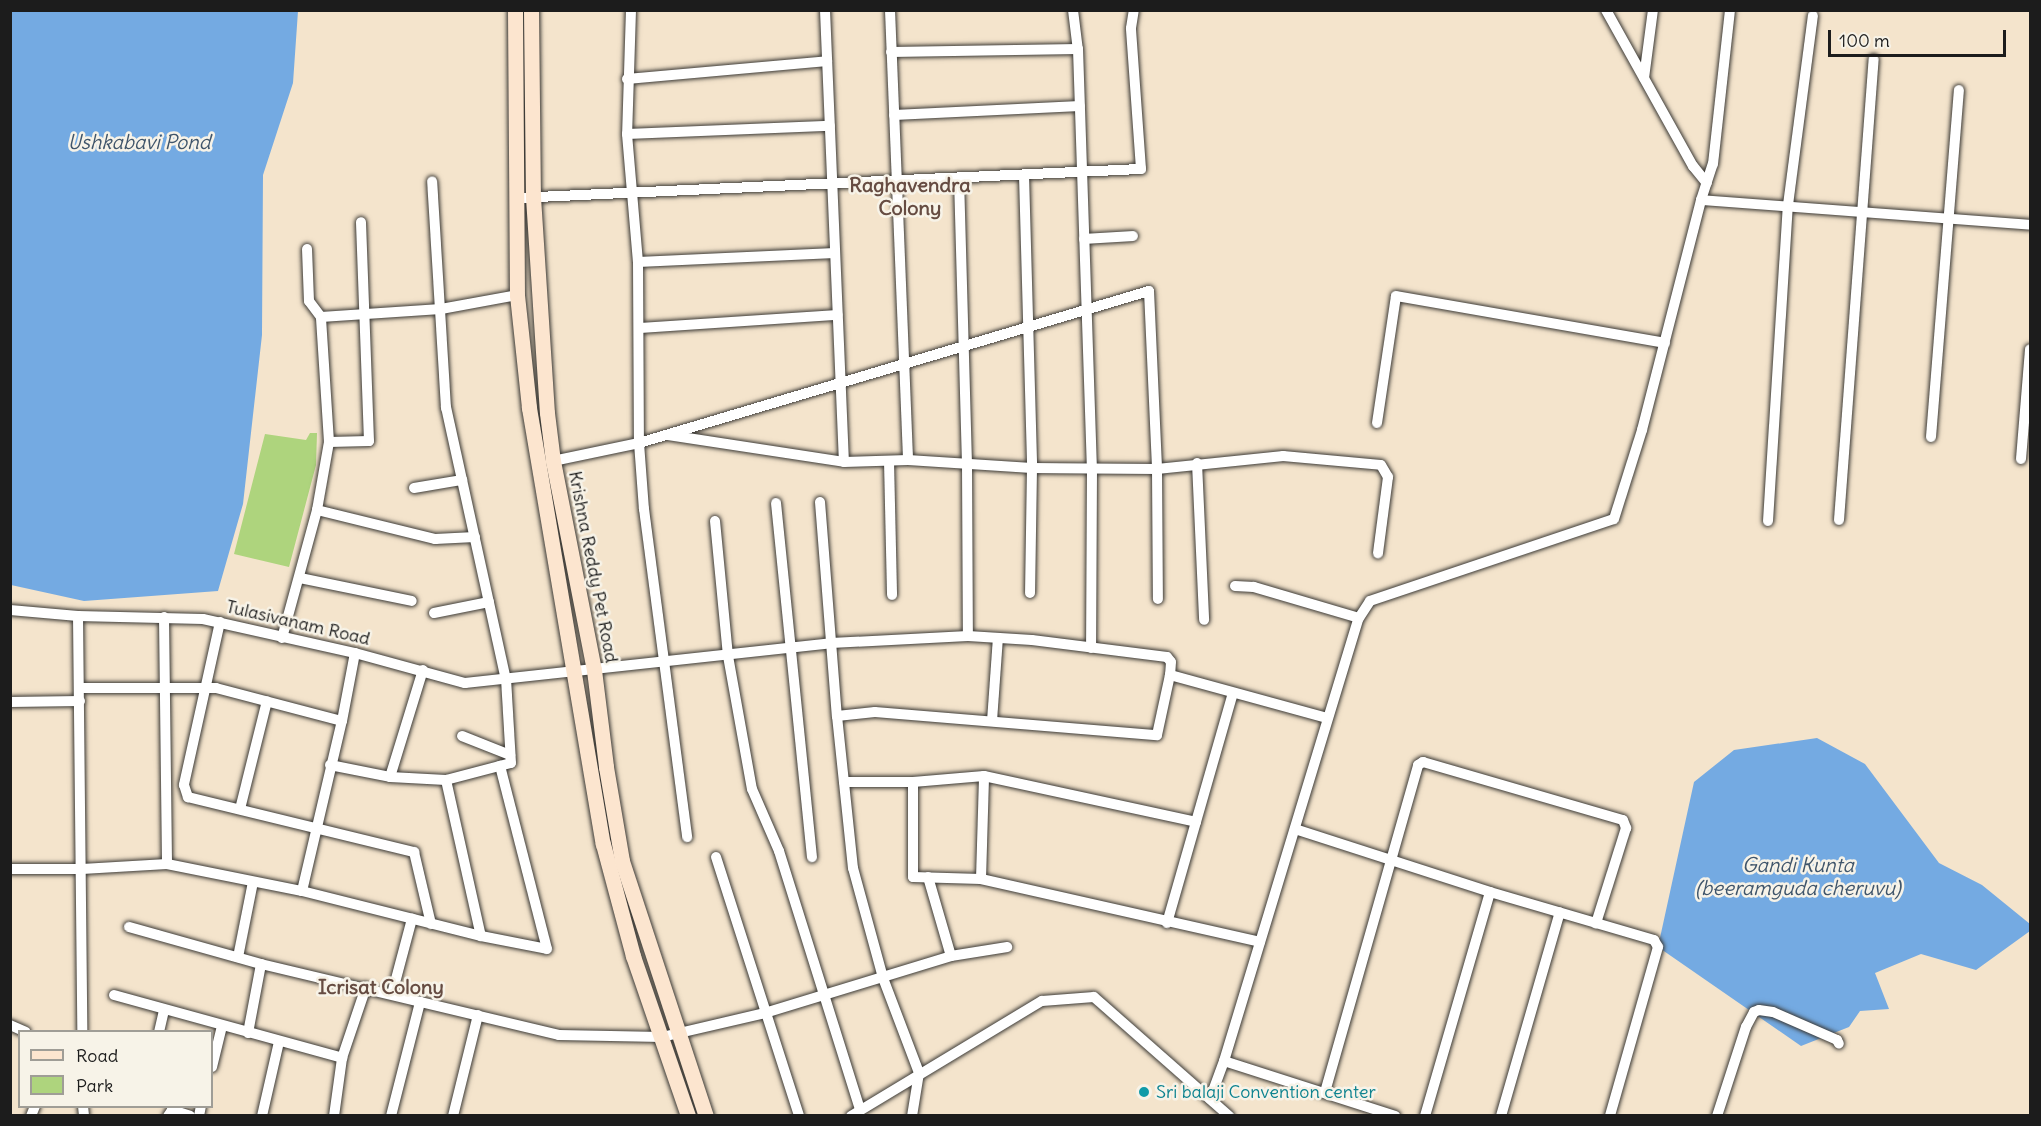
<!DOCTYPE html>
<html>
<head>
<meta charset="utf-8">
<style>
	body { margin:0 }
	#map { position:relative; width:2041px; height:1126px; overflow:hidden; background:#f4e4cc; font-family:Delius,sans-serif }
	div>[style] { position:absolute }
	.green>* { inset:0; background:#aed47d }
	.water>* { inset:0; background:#74aae2 }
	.roads { filter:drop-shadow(0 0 2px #3c3a36) drop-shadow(0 0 2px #3c3a36) }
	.street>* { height:10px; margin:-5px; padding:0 5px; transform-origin:5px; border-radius:5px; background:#fff }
	.secondary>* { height:15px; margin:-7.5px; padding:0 7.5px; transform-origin:7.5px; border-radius:7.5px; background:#fce5cf }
	.dots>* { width:16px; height:16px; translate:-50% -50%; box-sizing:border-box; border:3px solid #f7f3e8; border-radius:50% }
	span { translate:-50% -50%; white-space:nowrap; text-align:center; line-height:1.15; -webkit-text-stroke:5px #f7f3e8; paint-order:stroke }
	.street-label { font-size:18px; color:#1c1c1c }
	.culture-label { font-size:18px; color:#0d838f }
	.left { translate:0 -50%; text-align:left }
	.water-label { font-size:20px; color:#3f556b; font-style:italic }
	.neighbourhood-label { font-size:20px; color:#664c42; font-weight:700 }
	.frame { position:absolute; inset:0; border:12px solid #1c1c1c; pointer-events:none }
	.legend { position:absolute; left:18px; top:1030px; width:195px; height:78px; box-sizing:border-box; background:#f7f3e8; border:2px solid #9f9d96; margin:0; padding:8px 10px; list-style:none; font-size:18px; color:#1c1c1c }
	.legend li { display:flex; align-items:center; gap:12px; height:30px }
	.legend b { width:30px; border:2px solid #9f9d96 }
	.scale { position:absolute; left:1828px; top:30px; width:178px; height:27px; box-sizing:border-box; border:3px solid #1c1c1c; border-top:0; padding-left:8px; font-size:18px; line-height:21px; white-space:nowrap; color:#1c1c1c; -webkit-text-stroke:4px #f7f3e8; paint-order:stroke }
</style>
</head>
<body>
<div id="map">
	<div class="green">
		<i style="clip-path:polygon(310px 433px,317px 433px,316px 465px,289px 567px,234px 554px,265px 434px,306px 440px)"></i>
	</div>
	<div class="water">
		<i style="clip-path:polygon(11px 10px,298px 11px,293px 83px,263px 175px,262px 335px,243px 504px,218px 591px,84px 601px,11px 585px)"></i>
		<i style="clip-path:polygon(1817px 738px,1865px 764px,1939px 863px,1982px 885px,2030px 924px,2030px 931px,1976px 970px,1921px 954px,1875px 973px,1889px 1009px,1860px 1011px,1849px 1027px,1801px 1046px,1658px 947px,1694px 782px,1734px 750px)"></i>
	</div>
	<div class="roads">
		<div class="street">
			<i style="left:631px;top:10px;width:124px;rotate:91.8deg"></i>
			<i style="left:627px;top:134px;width:128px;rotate:85.1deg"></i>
			<i style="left:638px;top:262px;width:181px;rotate:89.7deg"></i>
			<i style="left:639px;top:443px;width:66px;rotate:85.7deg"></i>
			<i style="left:644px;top:509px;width:331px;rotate:82.5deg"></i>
			<i style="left:825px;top:10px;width:452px;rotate:87.6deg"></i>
			<i style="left:890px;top:10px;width:450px;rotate:87.7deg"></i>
			<i style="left:1073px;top:10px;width:39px;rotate:83deg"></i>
			<i style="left:1078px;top:49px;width:419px;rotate:88.1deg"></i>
			<i style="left:1092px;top:468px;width:180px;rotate:90.3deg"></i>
			<i style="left:1606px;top:10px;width:179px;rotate:60.9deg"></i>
			<i style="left:1693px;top:166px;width:22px;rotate:51deg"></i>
			<i style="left:891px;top:52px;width:187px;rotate:-0.9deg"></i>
			<i style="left:1644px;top:78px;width:69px;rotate:-82.5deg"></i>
			<i style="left:627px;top:79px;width:201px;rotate:-5.1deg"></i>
			<i style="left:894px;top:115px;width:186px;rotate:-2.8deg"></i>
			<i style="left:627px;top:134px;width:203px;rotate:-2.3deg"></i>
			<i style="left:1024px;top:175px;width:293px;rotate:88.4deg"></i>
			<i style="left:1032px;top:468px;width:125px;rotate:90.9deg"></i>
			<i style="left:959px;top:178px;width:286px;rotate:88.4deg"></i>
			<i style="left:967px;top:464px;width:172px;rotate:89.7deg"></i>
			<i style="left:516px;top:198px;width:626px;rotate:-2.66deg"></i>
			<i style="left:1141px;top:169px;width:141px;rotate:-94.1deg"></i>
			<i style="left:1131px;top:28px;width:18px;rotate:-81deg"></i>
			<i style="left:1701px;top:200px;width:330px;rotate:4.3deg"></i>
			<i style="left:1084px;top:239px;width:49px;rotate:-3.5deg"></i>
			<i style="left:638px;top:262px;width:197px;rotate:-2.6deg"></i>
			<i style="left:321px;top:317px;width:120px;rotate:-3.8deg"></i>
			<i style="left:441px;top:309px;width:77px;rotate:-10.4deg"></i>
			<i style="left:640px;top:328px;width:198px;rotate:-3.8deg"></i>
			<i style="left:1377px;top:423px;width:128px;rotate:-81.5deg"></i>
			<i style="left:1396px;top:296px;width:273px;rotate:9.9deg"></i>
			<i style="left:668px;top:435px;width:178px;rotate:8.7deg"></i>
			<i style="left:844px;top:462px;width:64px;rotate:-1.8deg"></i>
			<i style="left:908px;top:460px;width:124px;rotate:3.7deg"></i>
			<i style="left:1032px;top:468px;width:125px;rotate:0.5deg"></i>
			<i style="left:1157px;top:469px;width:127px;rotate:-5.9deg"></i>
			<i style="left:1283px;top:456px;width:98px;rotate:5.2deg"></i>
			<i style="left:1381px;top:465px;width:14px;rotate:60deg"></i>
			<i style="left:1388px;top:477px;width:77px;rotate:97.5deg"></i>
			<i style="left:1931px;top:437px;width:348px;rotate:-85.4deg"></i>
			<i style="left:329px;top:442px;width:40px;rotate:-1.4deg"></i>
			<i style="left:369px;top:441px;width:219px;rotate:-92.1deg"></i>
			<i style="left:2021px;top:459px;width:110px;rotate:-85.3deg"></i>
			<i style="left:553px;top:461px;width:88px;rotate:-11.8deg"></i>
			<i style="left:639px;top:443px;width:532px;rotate:-16.6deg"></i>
			<i style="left:1149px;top:291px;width:178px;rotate:87.4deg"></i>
			<i style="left:1157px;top:469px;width:130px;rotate:89.6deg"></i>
			<i style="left:889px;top:461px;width:134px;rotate:88.7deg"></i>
			<i style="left:1197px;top:463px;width:157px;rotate:87.4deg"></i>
			<i style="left:414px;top:488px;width:49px;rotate:-9.5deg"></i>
			<i style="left:820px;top:502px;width:215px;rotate:85.5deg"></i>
			<i style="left:837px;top:716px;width:153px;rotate:84deg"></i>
			<i style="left:853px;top:868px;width:114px;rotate:74.7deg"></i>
			<i style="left:883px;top:978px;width:102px;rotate:69.2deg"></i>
			<i style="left:919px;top:1073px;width:44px;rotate:99.2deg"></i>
			<i style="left:776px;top:503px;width:356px;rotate:84.2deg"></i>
			<i style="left:317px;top:510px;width:122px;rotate:13.8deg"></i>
			<i style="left:435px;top:539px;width:40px;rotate:-2.9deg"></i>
			<i style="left:1839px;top:520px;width:462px;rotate:-85.7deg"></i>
			<i style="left:715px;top:521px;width:136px;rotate:84.5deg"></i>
			<i style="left:728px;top:656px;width:135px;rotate:79.8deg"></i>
			<i style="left:752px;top:789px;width:68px;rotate:66.5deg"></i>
			<i style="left:779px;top:851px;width:271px;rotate:72.6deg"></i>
			<i style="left:1768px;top:521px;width:317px;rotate:-86.4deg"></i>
			<i style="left:1788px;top:205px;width:191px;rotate:-82.5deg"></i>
			<i style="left:300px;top:578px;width:114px;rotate:11.6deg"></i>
			<i style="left:1235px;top:586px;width:19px;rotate:3deg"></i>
			<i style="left:1254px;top:587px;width:109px;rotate:16.4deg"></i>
			<i style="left:10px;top:610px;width:68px;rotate:5deg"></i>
			<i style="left:78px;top:616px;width:125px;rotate:1.4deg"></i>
			<i style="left:203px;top:619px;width:156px;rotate:12.6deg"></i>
			<i style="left:355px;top:653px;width:114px;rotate:15.3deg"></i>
			<i style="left:465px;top:683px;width:368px;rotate:-6.2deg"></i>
			<i style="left:831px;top:643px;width:137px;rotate:-2.9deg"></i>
			<i style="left:968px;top:636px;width:64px;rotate:3.6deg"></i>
			<i style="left:1032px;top:640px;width:136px;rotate:7.2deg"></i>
			<i style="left:1167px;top:657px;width:6px;rotate:51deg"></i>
			<i style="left:1171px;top:662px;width:13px;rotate:94deg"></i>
			<i style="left:1170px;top:675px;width:163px;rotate:15.3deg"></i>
			<i style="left:434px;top:613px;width:56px;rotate:-11.3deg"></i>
			<i style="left:78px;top:616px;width:416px;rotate:89.4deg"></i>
			<i style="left:164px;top:617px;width:247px;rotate:89.3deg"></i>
			<i style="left:220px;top:622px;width:167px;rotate:102.5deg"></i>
			<i style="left:184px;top:785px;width:13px;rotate:72deg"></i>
			<i style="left:188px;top:797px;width:233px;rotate:13.7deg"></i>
			<i style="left:414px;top:852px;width:74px;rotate:76.7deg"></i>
			<i style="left:282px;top:638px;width:133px;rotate:-74.7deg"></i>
			<i style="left:317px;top:510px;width:69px;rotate:-80deg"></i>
			<i style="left:329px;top:442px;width:125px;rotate:-93.7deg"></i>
			<i style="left:321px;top:317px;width:20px;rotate:-127deg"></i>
			<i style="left:309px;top:301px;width:52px;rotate:-92.2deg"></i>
			<i style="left:79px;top:688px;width:137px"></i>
			<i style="left:216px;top:688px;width:130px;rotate:14.7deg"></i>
			<i style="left:10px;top:702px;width:70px;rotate:-0.8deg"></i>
			<i style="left:837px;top:716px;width:38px;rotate:-6deg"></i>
			<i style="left:875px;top:712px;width:283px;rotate:4.7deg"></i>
			<i style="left:1157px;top:735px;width:61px;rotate:-77.8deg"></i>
			<i style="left:992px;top:721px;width:83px;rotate:-85.9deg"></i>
			<i style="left:462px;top:736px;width:52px;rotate:21.6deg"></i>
			<i style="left:330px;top:765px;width:61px;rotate:11.3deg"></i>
			<i style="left:390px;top:777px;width:56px;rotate:3.1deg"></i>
			<i style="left:446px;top:780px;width:67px;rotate:-14.7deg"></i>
			<i style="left:511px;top:763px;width:83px;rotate:-93.4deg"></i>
			<i style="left:506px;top:680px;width:279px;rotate:-102.4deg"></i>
			<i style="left:446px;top:408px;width:227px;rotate:-93.5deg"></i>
			<i style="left:390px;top:777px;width:112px;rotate:-72.9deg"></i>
			<i style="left:446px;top:780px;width:160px;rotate:77.4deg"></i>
			<i style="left:844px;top:782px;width:69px"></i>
			<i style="left:913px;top:782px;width:71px;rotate:-4.8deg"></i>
			<i style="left:984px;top:776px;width:217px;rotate:12.2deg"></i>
			<i style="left:913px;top:782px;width:95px;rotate:90deg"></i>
			<i style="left:913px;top:877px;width:68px;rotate:1.7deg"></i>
			<i style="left:981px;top:879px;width:286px;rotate:12.7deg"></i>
			<i style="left:240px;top:809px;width:111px;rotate:-76deg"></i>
			<i style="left:1295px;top:829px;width:205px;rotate:17.9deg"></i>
			<i style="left:1490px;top:892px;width:171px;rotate:16.3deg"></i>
			<i style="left:1654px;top:940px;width:8px;rotate:60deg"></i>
			<i style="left:1658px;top:947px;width:176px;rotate:105.9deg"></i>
			<i style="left:716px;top:857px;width:272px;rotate:72.2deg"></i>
			<i style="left:10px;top:869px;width:72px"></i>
			<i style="left:82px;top:869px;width:85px;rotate:-3.4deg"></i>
			<i style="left:167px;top:864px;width:138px;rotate:11.3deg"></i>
			<i style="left:302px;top:891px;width:185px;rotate:14.1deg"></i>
			<i style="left:481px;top:936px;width:67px;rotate:11.1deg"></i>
			<i style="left:547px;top:949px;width:189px;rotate:-104.4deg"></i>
			<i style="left:928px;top:877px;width:82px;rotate:73.8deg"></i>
			<i style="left:981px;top:879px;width:103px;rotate:-88.3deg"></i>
			<i style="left:302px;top:891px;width:175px;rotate:-76.8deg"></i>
			<i style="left:342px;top:721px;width:69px;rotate:-79.2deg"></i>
			<i style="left:1167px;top:923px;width:239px;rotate:-74deg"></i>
			<i style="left:129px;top:927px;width:137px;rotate:15.7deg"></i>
			<i style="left:261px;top:964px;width:306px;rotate:13.4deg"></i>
			<i style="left:559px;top:1035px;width:103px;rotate:1.1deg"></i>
			<i style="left:662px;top:1037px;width:106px;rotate:-13.1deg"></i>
			<i style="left:765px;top:1013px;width:195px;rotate:-17deg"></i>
			<i style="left:951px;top:956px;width:57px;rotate:-9.1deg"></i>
			<i style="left:238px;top:957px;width:76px;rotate:-78.7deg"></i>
			<i style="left:392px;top:994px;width:78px;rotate:-75.1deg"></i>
			<i style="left:114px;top:995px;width:237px;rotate:15.4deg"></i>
			<i style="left:10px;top:1025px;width:17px;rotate:24deg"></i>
			<i style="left:159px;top:1032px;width:23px;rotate:-77deg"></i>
			<i style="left:248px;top:1033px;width:70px;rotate:-79.3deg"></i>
			<i style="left:1224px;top:1061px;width:180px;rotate:17.8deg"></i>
			<i style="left:212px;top:1067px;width:42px;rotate:-76.3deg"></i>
			<i style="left:1325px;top:1092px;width:340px;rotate:-74.1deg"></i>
			<i style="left:1418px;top:765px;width:6px;rotate:-31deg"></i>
			<i style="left:1423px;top:762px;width:208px;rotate:16.2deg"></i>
			<i style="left:1623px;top:820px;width:9px;rotate:69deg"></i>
			<i style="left:1626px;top:828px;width:100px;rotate:107.5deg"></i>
			<i style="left:1210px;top:1099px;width:40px;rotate:-69.8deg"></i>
			<i style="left:1224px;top:1061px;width:463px;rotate:-73.1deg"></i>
			<i style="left:1359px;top:618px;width:20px;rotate:-57deg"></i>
			<i style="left:1370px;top:601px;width:257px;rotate:-18.6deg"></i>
			<i style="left:1614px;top:519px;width:93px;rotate:-72.5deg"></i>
			<i style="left:1642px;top:430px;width:237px;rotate:-75.6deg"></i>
			<i style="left:1701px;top:200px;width:38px;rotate:-72deg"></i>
			<i style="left:1713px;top:164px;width:155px;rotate:-83.7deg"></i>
			<i style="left:83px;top:1106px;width:10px;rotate:84deg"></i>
			<i style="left:31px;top:1116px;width:11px;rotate:-68deg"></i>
			<i style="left:168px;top:1116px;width:7px;rotate:-56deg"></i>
			<i style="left:172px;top:1110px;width:19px;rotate:18deg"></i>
			<i style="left:199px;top:1116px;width:10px;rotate:-79deg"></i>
			<i style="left:262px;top:1116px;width:76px;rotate:-77.1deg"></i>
			<i style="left:334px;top:1116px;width:59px;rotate:-82.1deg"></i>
			<i style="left:342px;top:1058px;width:75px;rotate:-71.3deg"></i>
			<i style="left:391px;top:1116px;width:118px;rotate:-75.7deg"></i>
			<i style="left:453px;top:1116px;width:104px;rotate:-76.1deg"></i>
			<i style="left:851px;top:1116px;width:223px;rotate:-31.1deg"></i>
			<i style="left:1042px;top:1001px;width:52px;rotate:-4.4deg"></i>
			<i style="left:1094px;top:997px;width:180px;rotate:41.4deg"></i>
			<i style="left:1425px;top:1116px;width:233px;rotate:-73.8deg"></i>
			<i style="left:1501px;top:1116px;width:212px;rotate:-73.9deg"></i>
			<i style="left:1717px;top:1116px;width:94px;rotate:-72deg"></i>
			<i style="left:1746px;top:1027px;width:17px;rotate:-62deg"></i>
			<i style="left:1754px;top:1012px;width:5px;rotate:-22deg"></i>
			<i style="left:1759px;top:1010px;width:14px;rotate:8deg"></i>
			<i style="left:1773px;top:1012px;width:70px;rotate:23.6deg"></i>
			<i style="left:1837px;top:1040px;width:4px;rotate:63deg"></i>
		</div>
		<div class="secondary">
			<i style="left:515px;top:10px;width:285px;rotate:89.6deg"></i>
			<i style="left:517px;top:295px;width:114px;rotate:83.9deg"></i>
			<i style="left:529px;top:408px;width:442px;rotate:80.4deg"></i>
			<i style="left:603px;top:844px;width:116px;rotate:75deg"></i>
			<i style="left:633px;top:956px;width:169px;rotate:71deg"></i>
			<i style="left:531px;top:10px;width:187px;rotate:89.4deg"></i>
			<i style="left:533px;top:197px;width:216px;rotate:86.3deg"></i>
			<i style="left:547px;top:413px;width:48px;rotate:82.9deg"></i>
			<i style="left:553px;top:461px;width:213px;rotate:78.9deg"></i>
			<i style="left:594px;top:670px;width:98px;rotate:82.9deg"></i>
			<i style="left:606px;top:767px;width:95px;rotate:80.3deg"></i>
			<i style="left:622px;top:861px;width:268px;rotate:71.8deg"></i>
		</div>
	</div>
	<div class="dots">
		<i style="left:1144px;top:1092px;background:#0f9aa8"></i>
	</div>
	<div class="street-label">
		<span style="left:593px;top:567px;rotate:79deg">Krishna Reddy Pet Road</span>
		<span style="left:298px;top:623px;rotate:13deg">Tulasivanam Road</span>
	</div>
	<div class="culture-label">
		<span class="left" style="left:1156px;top:1092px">Sri balaji Convention center</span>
	</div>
	<div class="water-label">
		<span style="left:139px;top:141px">Ushkabavi Pond</span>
		<span style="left:1798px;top:876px">Gandi Kunta<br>(beeramguda cheruvu)</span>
	</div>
	<div class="neighbourhood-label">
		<span style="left:910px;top:196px">Raghavendra<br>Colony</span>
		<span style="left:381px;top:986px">Icrisat Colony</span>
	</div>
	<div class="frame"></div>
	<ul class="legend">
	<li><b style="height:8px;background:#fce5cf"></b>Road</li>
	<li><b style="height:16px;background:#aed47d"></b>Park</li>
	</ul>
	<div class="scale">100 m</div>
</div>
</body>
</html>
